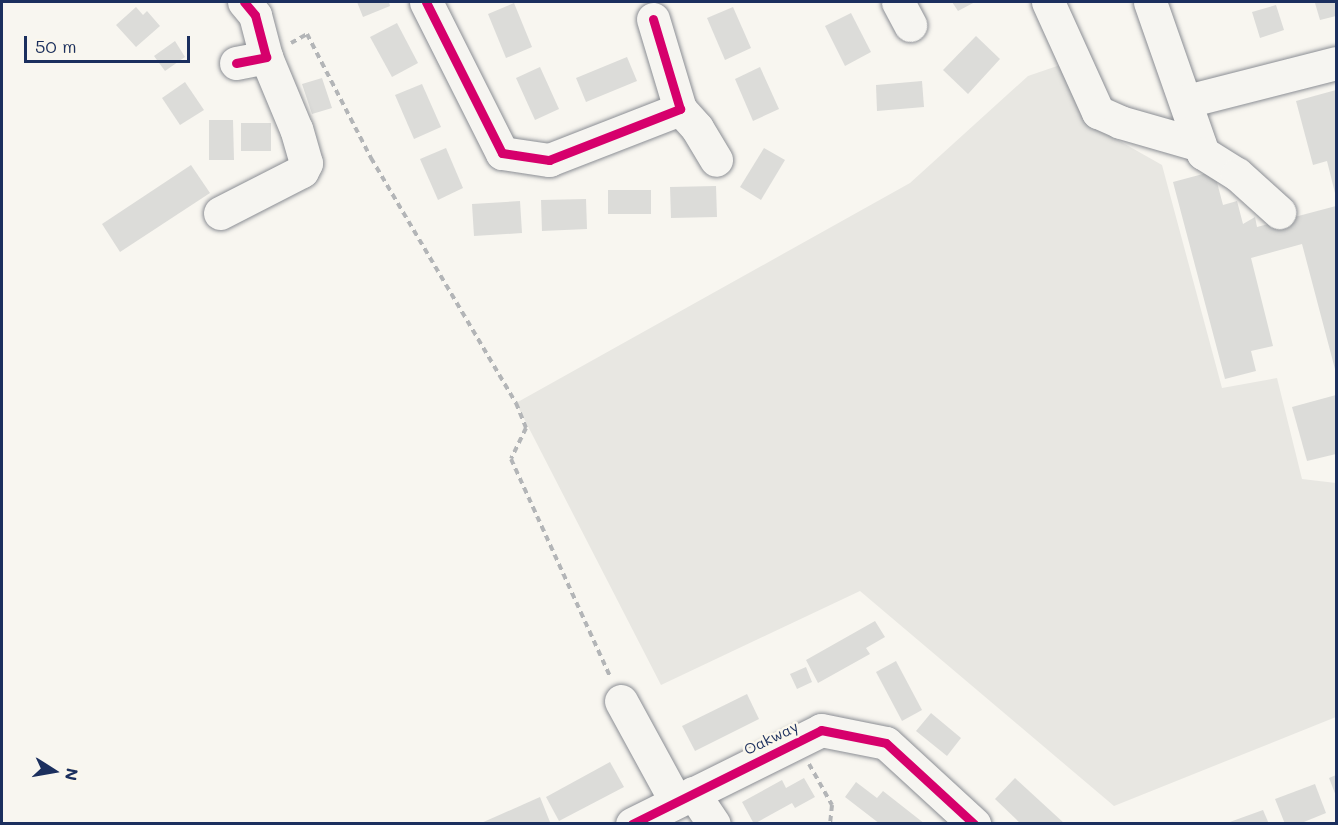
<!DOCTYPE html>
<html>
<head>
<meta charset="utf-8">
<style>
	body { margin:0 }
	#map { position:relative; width:1338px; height:825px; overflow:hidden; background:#f8f6f0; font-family:Mali,sans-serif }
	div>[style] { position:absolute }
	.green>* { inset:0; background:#e8e7e2 }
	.building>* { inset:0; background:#dcdcd9 }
	.path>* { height:4px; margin-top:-2px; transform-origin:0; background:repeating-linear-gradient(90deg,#b3b5b7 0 6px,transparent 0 10.5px) }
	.roads { filter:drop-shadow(0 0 2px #8b8e94) drop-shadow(0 0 2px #8b8e94) }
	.minor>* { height:33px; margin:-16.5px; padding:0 16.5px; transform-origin:16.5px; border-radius:16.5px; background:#f6f5f1 }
	.cycleway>* { height:9px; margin:-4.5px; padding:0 4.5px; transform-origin:4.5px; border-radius:4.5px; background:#d6006c }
	span { translate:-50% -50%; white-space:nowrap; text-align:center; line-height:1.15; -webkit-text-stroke:5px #fbf7ec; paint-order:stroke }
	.street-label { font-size:15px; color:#1b2f5e }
	.frame { position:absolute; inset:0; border:3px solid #1b2f5e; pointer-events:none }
	.north { position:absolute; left:24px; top:741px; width:60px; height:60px; -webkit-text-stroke:4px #fbf7ec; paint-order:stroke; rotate:101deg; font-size:16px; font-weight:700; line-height:24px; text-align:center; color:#1b2f5e }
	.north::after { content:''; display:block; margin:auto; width:21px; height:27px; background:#1b2f5e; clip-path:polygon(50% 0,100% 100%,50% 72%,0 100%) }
	.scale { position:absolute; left:24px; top:36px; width:166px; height:27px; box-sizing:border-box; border:3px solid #1b2f5e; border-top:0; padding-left:8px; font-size:18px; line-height:21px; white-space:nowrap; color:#1b2f5e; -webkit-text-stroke:4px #fbf7ec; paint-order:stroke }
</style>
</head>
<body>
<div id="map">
	<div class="green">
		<i style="clip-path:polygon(1063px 64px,1093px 126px,1162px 165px,1222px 388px,1277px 378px,1302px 479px,1336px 483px,1336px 717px,1114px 806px,860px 591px,661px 685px,516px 403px,910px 183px,1028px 76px)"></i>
	</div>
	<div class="building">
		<i style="clip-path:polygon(357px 2px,389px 2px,390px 6px,363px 17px)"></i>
		<i style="clip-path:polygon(952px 2px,975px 2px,958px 11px)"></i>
		<i style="clip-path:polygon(1321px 2px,1336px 2px,1336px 16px,1320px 20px,1315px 3px)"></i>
		<i style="clip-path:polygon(514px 3px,532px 47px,506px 58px,488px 14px)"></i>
		<i style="clip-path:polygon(1276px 5px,1284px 30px,1260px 38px,1252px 12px)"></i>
		<i style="clip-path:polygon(136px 7px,143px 15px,147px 11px,160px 26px,136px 47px,116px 25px)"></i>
		<i style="clip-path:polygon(733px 7px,751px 48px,725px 60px,707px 18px)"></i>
		<i style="clip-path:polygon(851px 13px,871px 52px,845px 66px,825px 26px)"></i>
		<i style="clip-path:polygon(397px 23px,418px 63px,392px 77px,370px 37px)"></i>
		<i style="clip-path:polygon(976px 36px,1000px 59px,968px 94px,943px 70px)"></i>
		<i style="clip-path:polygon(175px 41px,185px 57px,165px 71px,154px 56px)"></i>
		<i style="clip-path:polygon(627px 57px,637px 81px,586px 102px,576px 78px)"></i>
		<i style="clip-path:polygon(540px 67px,559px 109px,535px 120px,516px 78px)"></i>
		<i style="clip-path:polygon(760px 67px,779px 109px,753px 121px,735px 79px)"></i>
		<i style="clip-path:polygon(322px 78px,332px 108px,312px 114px,302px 84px)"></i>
		<i style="clip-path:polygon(922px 81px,924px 107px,877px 111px,876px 85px)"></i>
		<i style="clip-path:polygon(185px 82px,204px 110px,180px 125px,162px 98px)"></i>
		<i style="clip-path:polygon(422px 84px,441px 127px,414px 139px,395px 95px)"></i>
		<i style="clip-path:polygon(1336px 90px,1336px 197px,1327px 161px,1313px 165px,1296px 101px)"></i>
		<i style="clip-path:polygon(209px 120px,233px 120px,234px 160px,209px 160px)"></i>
		<i style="clip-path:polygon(241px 123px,271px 123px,271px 151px,241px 151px)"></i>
		<i style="clip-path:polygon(446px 148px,463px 188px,438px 200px,420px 159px)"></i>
		<i style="clip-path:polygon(764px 148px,785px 160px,761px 200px,740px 187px)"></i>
		<i style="clip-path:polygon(191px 165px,210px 193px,120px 252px,102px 224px)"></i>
		<i style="clip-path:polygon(1214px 171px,1223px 205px,1237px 201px,1243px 224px,1255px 217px,1257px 227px,1336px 206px,1336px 373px,1302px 244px,1251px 258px,1273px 346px,1251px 351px,1256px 371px,1225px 379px,1173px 182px)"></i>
		<i style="clip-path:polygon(716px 186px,717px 217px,671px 218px,670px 187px)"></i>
		<i style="clip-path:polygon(608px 190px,651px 190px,651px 214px,608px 214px)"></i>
		<i style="clip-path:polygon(586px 199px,587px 229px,542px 231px,541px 200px)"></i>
		<i style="clip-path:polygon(520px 201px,522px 233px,474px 236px,472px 204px)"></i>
		<i style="clip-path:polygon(1336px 395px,1336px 454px,1307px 461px,1292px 407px)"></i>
		<i style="clip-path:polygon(875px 621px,885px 637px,866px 648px,870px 654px,818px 683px,806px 660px)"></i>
		<i style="clip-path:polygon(896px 661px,922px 710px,902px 721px,876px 672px)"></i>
		<i style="clip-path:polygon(806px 667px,812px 682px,797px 689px,790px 674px)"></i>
		<i style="clip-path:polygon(747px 694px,759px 719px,695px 751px,682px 726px)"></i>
		<i style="clip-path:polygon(931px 713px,961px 738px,947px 756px,916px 731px)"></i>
		<i style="clip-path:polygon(610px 762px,624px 787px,559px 821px,546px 797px)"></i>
		<i style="clip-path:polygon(1336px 775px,1336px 796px,1329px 778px)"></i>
		<i style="clip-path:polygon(804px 778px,815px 797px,795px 808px,792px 803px,754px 824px,742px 802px,782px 780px,786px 788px)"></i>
		<i style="clip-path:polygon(1015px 778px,1065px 824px,1021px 824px,995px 799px)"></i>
		<i style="clip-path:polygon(856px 782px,877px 798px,883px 791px,925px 824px,880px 824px,845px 797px)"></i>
		<i style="clip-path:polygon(1315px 784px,1326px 813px,1299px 824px,1285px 824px,1275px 799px)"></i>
		<i style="clip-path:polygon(540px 797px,550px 822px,479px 824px)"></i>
		<i style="clip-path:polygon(1263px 810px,1269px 824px,1227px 824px,1227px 823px)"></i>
	</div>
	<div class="path">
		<i style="left:291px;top:43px;width:18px;rotate:-29deg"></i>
		<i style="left:307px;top:34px;width:140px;rotate:62.7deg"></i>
		<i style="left:371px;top:158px;width:285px;rotate:59.4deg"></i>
		<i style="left:516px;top:403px;width:27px;rotate:68deg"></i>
		<i style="left:526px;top:428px;width:34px;rotate:116deg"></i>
		<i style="left:511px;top:459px;width:241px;rotate:65.5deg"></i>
		<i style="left:809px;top:764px;width:47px;rotate:60.7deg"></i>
		<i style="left:832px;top:805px;width:19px;rotate:96deg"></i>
	</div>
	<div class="roads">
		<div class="minor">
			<i style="left:426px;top:2px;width:169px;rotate:63.3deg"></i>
			<i style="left:502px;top:153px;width:48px;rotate:8.5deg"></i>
			<i style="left:549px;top:160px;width:141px;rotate:-21.3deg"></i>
			<i style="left:680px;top:109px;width:94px;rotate:-106.7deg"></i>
			<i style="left:898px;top:2px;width:26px;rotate:62deg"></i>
			<i style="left:1048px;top:2px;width:121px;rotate:65.6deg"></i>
			<i style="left:1098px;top:112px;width:24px;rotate:24deg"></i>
			<i style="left:1120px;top:122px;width:83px;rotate:16deg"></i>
			<i style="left:1150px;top:2px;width:160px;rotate:70.7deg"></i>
			<i style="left:1203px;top:153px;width:40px;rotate:32deg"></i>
			<i style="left:1237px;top:174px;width:57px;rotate:42.1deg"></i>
			<i style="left:236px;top:63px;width:31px;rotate:-11deg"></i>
			<i style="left:266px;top:57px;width:43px;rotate:-104.7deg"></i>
			<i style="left:255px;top:15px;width:17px;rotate:-130deg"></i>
			<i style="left:1187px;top:101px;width:154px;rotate:-14.3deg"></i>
			<i style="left:680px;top:109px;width:25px;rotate:48deg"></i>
			<i style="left:697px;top:128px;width:37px;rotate:59deg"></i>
			<i style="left:220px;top:213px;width:92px;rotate:-27.1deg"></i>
			<i style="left:302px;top:171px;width:9px;rotate:-63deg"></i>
			<i style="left:306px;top:163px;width:35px;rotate:-106deg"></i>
			<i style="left:296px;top:129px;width:78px;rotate:-112.6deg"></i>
			<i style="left:621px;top:701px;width:113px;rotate:61.4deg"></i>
			<i style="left:693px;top:793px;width:37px;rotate:56deg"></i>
			<i style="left:632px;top:824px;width:211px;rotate:-26.4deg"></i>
			<i style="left:821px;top:730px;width:66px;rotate:11.3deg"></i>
			<i style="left:886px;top:743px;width:120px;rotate:42.6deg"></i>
		</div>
	</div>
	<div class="cycleway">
		<i style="left:426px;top:2px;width:169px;rotate:63.3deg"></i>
		<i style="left:502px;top:153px;width:48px;rotate:8.5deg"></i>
		<i style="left:549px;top:160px;width:141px;rotate:-21.3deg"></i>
		<i style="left:680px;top:109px;width:94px;rotate:-106.7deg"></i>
		<i style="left:236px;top:63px;width:31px;rotate:-11deg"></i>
		<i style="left:266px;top:57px;width:43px;rotate:-104.7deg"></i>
		<i style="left:255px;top:15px;width:17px;rotate:-130deg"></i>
		<i style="left:632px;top:824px;width:211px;rotate:-26.4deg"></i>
		<i style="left:821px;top:730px;width:66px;rotate:11.3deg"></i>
		<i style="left:886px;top:743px;width:120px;rotate:42.6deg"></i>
	</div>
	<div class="street-label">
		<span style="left:771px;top:738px;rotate:-26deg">Oakway</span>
	</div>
	<div class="frame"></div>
	<div class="north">N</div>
	<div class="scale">50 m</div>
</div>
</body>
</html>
